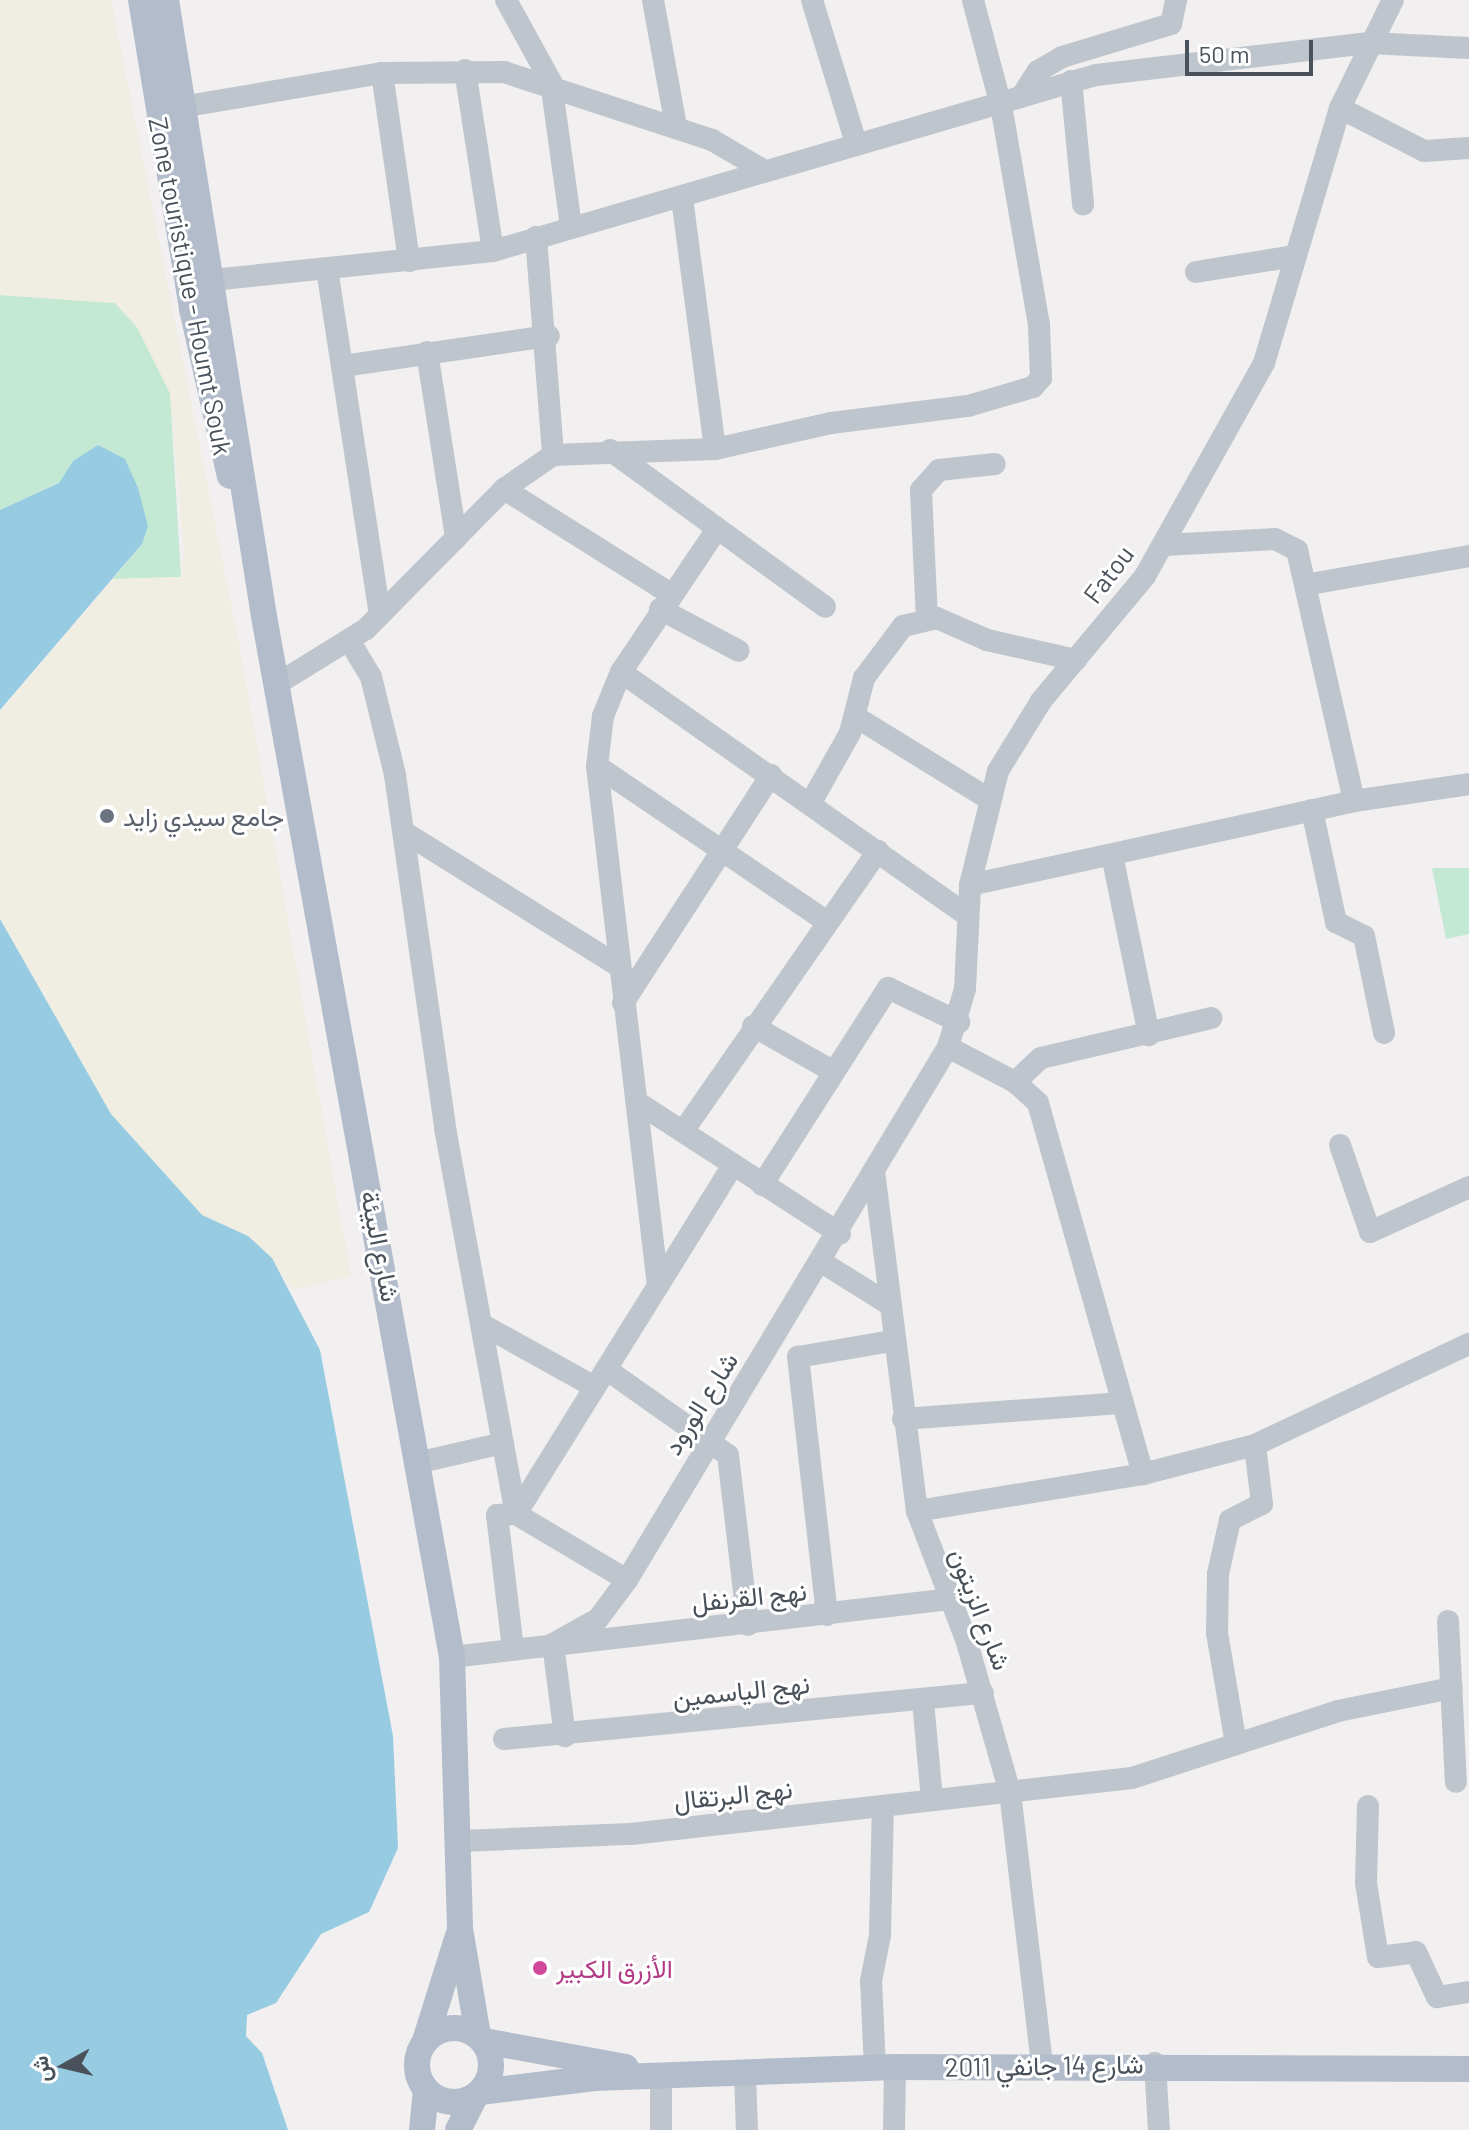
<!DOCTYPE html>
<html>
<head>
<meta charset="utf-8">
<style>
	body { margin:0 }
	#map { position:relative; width:1469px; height:2130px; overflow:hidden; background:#f1efef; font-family:Barlow,Vazirmatn,sans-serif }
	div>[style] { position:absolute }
	.green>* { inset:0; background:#c3e9d5 }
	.sand>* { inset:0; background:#f0ede2 }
	.water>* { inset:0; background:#96cbe1 }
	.minor>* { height:22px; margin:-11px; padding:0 11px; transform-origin:11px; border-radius:11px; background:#bfc5cc }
	.major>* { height:26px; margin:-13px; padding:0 13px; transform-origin:13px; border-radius:13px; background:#b2bcca }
	.major>.ring { margin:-13px; padding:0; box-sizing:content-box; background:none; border:26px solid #b2bcca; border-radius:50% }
	.dots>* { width:22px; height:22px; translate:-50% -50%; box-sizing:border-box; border:4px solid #fff; border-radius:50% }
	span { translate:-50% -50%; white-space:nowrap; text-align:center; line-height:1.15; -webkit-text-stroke:6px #fff; paint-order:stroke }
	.street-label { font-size:26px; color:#49515a }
	.worship-label { font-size:26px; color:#5b616d }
	.left { translate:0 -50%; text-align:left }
	.hotel-label { font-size:26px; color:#b23c85 }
	.north { position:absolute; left:24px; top:2026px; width:80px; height:80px; -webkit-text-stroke:6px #fff; paint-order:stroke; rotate:262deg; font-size:22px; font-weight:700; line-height:32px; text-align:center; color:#49515a }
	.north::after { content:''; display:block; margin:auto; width:28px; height:36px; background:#49515a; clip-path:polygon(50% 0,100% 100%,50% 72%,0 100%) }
	.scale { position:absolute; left:1185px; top:40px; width:128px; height:36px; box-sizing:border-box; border:4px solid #49515a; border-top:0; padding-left:10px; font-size:24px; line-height:28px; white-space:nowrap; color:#49515a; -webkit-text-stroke:6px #fff; paint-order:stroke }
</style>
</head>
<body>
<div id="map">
	<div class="green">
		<i style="clip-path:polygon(0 295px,115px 303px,137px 327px,170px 393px,181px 577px,113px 579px,142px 544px,73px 461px,59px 483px,0 510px)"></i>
		<i style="clip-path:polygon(1432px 868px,1469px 868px,1469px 934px,1446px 939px)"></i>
	</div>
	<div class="sand">
		<i style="clip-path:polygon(0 0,111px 0,239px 643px,351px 1276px,294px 1290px,248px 1236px,202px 1215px,111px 1114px,0 919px,0 712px,113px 579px,181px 577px,184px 554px,170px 393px,137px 327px,115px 303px,0 295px)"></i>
	</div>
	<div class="water">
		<i style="clip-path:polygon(98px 445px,125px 459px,138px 488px,148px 526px,142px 544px,0 710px,0 510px,59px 483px,73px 461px)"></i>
		<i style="clip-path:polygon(0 919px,111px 1114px,202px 1215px,248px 1236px,272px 1258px,320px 1350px,393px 1736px,398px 1848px,369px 1912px,321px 1934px,276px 2003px,247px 2015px,246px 2036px,262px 2053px,288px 2130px,0 2130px)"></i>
	</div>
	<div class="minor">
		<i style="left:506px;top:0;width:94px;rotate:61.2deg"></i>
		<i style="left:551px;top:82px;width:146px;rotate:82.1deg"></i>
		<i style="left:653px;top:0;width:129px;rotate:79.7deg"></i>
		<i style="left:812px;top:0;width:146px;rotate:72.9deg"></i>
		<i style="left:465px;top:70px;width:183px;rotate:81.2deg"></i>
		<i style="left:382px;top:73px;width:190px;rotate:81.8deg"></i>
		<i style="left:1071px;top:81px;width:124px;rotate:84.4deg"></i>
		<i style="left:1021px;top:97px;width:31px;rotate:-57deg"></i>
		<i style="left:1038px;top:71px;width:28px;rotate:-30deg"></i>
		<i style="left:1062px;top:57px;width:114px;rotate:-16.8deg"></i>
		<i style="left:1171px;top:24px;width:25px;rotate:-78deg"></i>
		<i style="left:1340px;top:108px;width:94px;rotate:27.1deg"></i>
		<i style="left:1424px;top:151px;width:45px;rotate:-3.8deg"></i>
		<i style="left:169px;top:109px;width:216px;rotate:-9.6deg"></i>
		<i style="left:382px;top:73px;width:122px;rotate:-0.5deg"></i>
		<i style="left:504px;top:72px;width:219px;rotate:18.1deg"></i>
		<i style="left:712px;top:140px;width:56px;rotate:30.3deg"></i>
		<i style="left:682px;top:198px;width:253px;rotate:82.5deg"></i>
		<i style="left:536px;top:237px;width:219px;rotate:85.5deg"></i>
		<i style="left:327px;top:269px;width:350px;rotate:81.3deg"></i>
		<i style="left:1196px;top:272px;width:100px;rotate:-9.2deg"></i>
		<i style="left:212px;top:280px;width:282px;rotate:-5.9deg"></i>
		<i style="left:493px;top:251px;width:628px;rotate:-16.27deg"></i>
		<i style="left:1096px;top:75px;width:275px;rotate:-6.7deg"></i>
		<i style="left:1369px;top:43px;width:100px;rotate:2.9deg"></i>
		<i style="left:427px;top:352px;width:188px;rotate:81.1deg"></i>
		<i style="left:343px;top:366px;width:208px;rotate:-8.3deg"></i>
		<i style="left:610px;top:450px;width:266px;rotate:36.1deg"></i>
		<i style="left:504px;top:489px;width:195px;rotate:32.2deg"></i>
		<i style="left:1164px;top:545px;width:111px;rotate:-3.1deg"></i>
		<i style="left:1275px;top:539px;width:25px;rotate:27deg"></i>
		<i style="left:1297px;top:550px;width:257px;rotate:77.2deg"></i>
		<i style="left:1310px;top:584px;width:161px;rotate:-10deg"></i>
		<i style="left:660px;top:609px;width:89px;rotate:28deg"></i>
		<i style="left:927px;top:619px;width:129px;rotate:-92.7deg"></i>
		<i style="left:921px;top:490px;width:27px;rotate:-48deg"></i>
		<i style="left:939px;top:470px;width:56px;rotate:-6.1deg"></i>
		<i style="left:350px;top:642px;width:41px;rotate:59deg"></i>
		<i style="left:371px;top:677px;width:101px;rotate:76.2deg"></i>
		<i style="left:395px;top:775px;width:357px;rotate:81.9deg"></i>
		<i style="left:445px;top:1128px;width:392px;rotate:79.6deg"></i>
		<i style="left:621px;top:672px;width:423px;rotate:35.1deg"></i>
		<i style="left:277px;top:684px;width:105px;rotate:-31.7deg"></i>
		<i style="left:366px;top:629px;width:197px;rotate:-45.4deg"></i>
		<i style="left:504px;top:489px;width:60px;rotate:-34.8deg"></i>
		<i style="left:553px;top:455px;width:162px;rotate:-2.1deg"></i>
		<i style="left:715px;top:449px;width:119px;rotate:-12.6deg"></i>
		<i style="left:831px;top:423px;width:138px;rotate:-7.1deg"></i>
		<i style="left:968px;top:406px;width:68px;rotate:-16.3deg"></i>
		<i style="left:1033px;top:387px;width:12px;rotate:-48deg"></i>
		<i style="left:1041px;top:378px;width:53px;rotate:-92.2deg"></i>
		<i style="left:1039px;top:325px;width:222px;rotate:-99.8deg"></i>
		<i style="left:1001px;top:106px;width:110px;rotate:-104.8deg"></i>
		<i style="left:856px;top:717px;width:156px;rotate:31.7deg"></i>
		<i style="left:597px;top:766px;width:278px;rotate:34.1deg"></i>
		<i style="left:810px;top:804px;width:81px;rotate:-60.6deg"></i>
		<i style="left:850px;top:733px;width:57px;rotate:-75.7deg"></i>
		<i style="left:864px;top:678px;width:65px;rotate:-53.1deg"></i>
		<i style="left:903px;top:626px;width:35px;rotate:-13deg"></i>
		<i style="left:937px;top:618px;width:55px;rotate:23.7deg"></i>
		<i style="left:987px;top:640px;width:91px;rotate:12.7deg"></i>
		<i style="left:1312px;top:810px;width:115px;rotate:77.9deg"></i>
		<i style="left:1336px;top:922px;width:31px;rotate:27deg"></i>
		<i style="left:1364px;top:936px;width:99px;rotate:78.3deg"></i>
		<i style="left:404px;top:832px;width:251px;rotate:32deg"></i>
		<i style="left:1112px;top:855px;width:184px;rotate:78.4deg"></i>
		<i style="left:970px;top:885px;width:393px;rotate:-12.3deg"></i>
		<i style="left:1354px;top:801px;width:116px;rotate:-8.4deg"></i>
		<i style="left:623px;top:1003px;width:272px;rotate:-57deg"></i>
		<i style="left:753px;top:1026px;width:93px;rotate:29.6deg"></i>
		<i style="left:948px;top:1047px;width:76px;rotate:27.6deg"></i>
		<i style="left:1015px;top:1082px;width:31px;rotate:42deg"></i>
		<i style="left:1038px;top:1103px;width:386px;rotate:74.2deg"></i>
		<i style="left:1015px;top:1082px;width:35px;rotate:-43deg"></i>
		<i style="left:1041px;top:1058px;width:175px;rotate:-13.2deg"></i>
		<i style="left:637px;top:1102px;width:242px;rotate:33deg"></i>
		<i style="left:684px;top:1130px;width:340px;rotate:-55.2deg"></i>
		<i style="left:1340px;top:1145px;width:92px;rotate:71deg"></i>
		<i style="left:1370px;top:1232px;width:109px;rotate:-24.4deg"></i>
		<i style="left:874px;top:1171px;width:343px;rotate:82.8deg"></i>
		<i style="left:917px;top:1511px;width:137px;rotate:69.1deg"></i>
		<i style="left:966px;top:1639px;width:159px;rotate:74deg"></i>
		<i style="left:1010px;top:1792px;width:276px;rotate:83.3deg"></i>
		<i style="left:762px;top:1185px;width:234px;rotate:-57.4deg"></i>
		<i style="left:888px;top:988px;width:79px;rotate:25.6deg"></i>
		<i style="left:823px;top:1263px;width:75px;rotate:32deg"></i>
		<i style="left:658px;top:1286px;width:142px;rotate:-58.2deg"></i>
		<i style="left:483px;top:1325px;width:128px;rotate:29deg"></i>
		<i style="left:606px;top:1369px;width:149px;rotate:35.2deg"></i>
		<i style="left:728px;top:1455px;width:171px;rotate:83.3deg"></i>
		<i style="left:903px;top:1419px;width:217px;rotate:-4.2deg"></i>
		<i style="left:421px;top:1462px;width:84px;rotate:-13deg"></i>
		<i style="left:917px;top:1511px;width:229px;rotate:-9.3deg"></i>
		<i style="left:1143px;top:1474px;width:116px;rotate:-14.5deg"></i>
		<i style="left:1255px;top:1445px;width:237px;rotate:-25.3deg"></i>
		<i style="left:516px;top:1514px;width:269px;rotate:-58.1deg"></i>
		<i style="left:658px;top:1286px;width:524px;rotate:-96.69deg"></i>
		<i style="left:597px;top:766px;width:50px;rotate:-83.2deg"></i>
		<i style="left:603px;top:716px;width:48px;rotate:-67.8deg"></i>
		<i style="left:621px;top:672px;width:169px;rotate:-56.1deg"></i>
		<i style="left:827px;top:1615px;width:260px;rotate:-96.4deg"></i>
		<i style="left:798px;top:1357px;width:95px;rotate:-9.7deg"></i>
		<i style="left:1448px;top:1621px;width:161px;rotate:87.2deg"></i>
		<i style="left:553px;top:1644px;width:51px;rotate:-29.1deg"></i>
		<i style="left:598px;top:1619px;width:49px;rotate:-53.4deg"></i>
		<i style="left:627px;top:1580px;width:622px;rotate:-58.94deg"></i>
		<i style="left:948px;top:1047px;width:60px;rotate:-73.7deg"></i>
		<i style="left:965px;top:989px;width:104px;rotate:-87.2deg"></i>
		<i style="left:970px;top:885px;width:117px;rotate:-76.2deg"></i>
		<i style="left:998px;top:771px;width:82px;rotate:-58.4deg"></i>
		<i style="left:1041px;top:701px;width:163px;rotate:-50.2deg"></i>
		<i style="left:1145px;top:576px;width:244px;rotate:-60.8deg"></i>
		<i style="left:1264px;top:363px;width:266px;rotate:-73.4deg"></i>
		<i style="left:1340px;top:108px;width:120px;rotate:-63.9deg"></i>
		<i style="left:553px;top:1644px;width:93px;rotate:82.6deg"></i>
		<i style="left:513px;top:1649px;width:135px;rotate:-96.8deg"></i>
		<i style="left:497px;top:1515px;width:19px;rotate:-3deg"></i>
		<i style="left:516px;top:1514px;width:129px;rotate:30.7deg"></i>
		<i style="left:452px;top:1657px;width:501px;rotate:-6.64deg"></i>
		<i style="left:923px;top:1701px;width:99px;rotate:84.8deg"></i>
		<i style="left:504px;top:1739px;width:481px;rotate:-5.5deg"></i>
		<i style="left:1236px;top:1744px;width:113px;rotate:-99.7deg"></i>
		<i style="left:1217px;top:1633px;width:59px;rotate:-89deg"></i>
		<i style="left:1218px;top:1574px;width:55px;rotate:-77.5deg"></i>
		<i style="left:1230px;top:1520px;width:36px;rotate:-27deg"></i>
		<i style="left:1262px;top:1504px;width:59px;rotate:-96.8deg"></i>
		<i style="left:1368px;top:1806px;width:77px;rotate:91.5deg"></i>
		<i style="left:1366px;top:1883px;width:75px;rotate:80.8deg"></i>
		<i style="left:1378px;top:1957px;width:38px;rotate:-7deg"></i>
		<i style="left:1416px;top:1952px;width:50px;rotate:65deg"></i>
		<i style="left:1437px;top:1997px;width:32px;rotate:-9deg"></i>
		<i style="left:461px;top:1841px;width:170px;rotate:-2.4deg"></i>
		<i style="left:631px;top:1834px;width:504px;rotate:-6.38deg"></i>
		<i style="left:1132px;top:1778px;width:217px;rotate:-18deg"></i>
		<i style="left:1338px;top:1711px;width:116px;rotate:-11.4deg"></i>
		<i style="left:1155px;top:2063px;width:67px;rotate:86.6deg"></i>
		<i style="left:875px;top:2068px;width:87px;rotate:-92.6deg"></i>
		<i style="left:871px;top:1981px;width:47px;rotate:-78.9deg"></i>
		<i style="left:880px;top:1935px;width:129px;rotate:-88.7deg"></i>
		<i style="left:661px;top:2074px;width:56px;rotate:90deg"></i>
		<i style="left:745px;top:2074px;width:56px;rotate:88deg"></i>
		<i style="left:894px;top:2130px;width:63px;rotate:-89.1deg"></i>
	</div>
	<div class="major">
		<i style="left:141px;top:0;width:313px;rotate:80.6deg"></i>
		<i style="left:192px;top:309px;width:171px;rotate:77.2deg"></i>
		<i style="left:166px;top:0;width:630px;rotate:80.96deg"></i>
		<i style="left:265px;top:622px;width:1052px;rotate:79.76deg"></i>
		<i style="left:452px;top:1657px;width:272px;rotate:88.3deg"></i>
		<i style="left:460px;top:1929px;width:108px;rotate:80.4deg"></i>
		<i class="ring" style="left:417px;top:2028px;width:48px;height:48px"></i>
		<i style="left:425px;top:2041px;width:110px;rotate:-72.6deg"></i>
		<i style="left:484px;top:2041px;width:144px;rotate:10.4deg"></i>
		<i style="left:480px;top:2092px;width:115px;rotate:-7deg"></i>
		<i style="left:594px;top:2078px;width:301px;rotate:-2.1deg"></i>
		<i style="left:895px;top:2067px;width:574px;rotate:0.2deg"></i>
		<i style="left:422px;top:2130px;width:40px;rotate:-84.3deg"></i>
		<i style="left:458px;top:2130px;width:38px;rotate:-63deg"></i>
	</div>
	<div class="dots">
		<i style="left:107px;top:816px;background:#6b7280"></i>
		<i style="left:540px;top:1968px;background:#d1479c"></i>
	</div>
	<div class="street-label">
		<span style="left:191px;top:286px;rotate:79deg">Zone touristique - Houmt Souk</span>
		<span style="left:1108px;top:574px;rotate:-53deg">Fatou</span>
		<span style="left:381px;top:1246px;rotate:79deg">شارع البيئة</span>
		<span style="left:700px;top:1403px;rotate:-58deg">شارع الورود</span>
		<span style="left:749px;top:1596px;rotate:-6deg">نهج القرنفل</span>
		<span style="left:981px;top:1609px;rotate:69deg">شارع الزيتون</span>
		<span style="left:741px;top:1690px;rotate:-6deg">نهج الياسمين</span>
		<span style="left:733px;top:1794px;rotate:-6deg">نهج البرتقال</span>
		<span style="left:1044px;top:2065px;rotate:-1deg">شارع 14 جانفي 2011</span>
	</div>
	<div class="worship-label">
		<span class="left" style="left:123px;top:816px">جامع سيدي زايد</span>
	</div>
	<div class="hotel-label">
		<span class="left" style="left:556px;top:1968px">الأزرق الكبير</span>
	</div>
	<div class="north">ش</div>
	<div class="scale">50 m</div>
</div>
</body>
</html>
